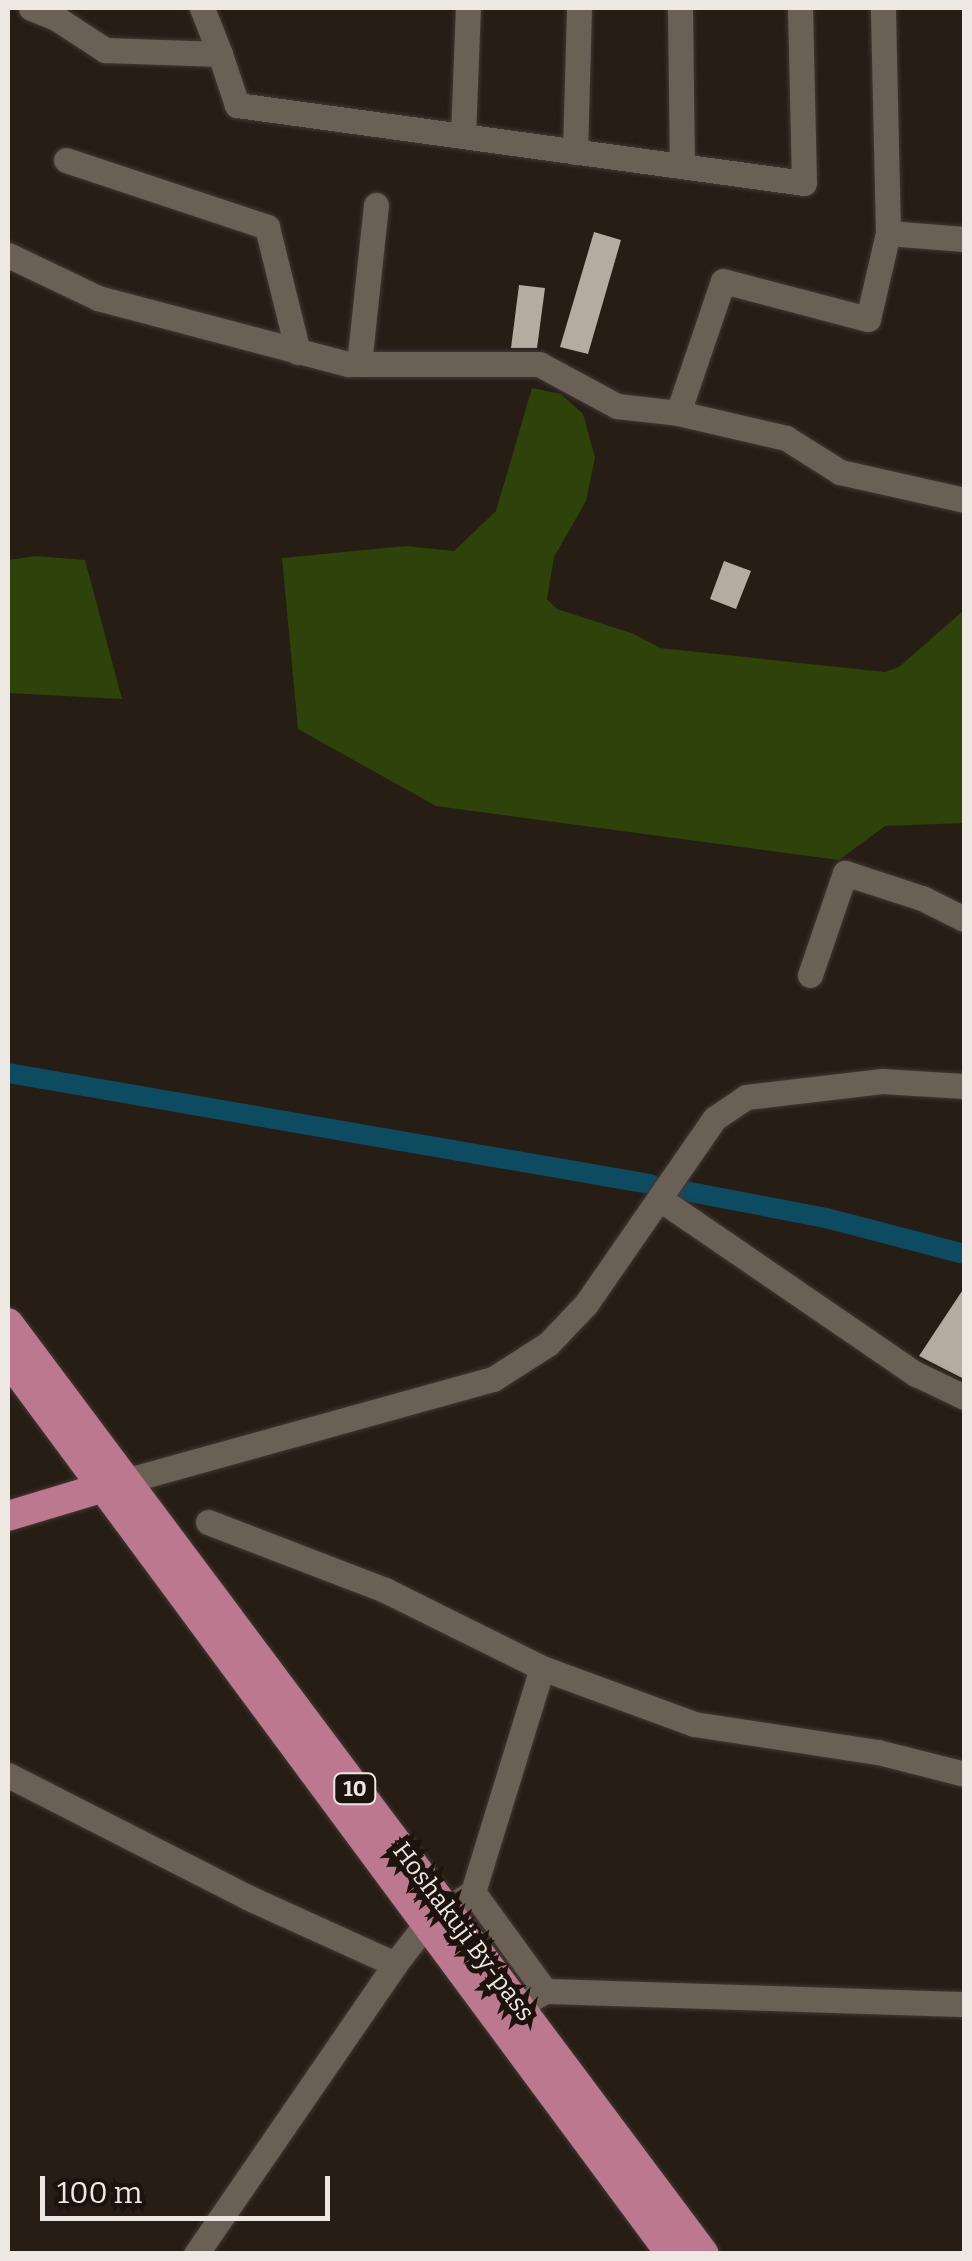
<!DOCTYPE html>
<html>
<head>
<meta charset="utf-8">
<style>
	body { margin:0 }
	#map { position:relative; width:972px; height:2261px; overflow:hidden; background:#261d15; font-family:Bitter,serif }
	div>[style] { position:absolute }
	.green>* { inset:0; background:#2d4309 }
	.canal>* { height:20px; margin:-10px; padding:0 10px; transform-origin:10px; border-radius:10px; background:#0d4c60 }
	.building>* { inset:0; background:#b6aba0 }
	.roads { filter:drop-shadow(0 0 2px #403833) drop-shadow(0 0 2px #403833) }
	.minor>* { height:25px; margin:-12.5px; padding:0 12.5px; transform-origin:12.5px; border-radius:12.5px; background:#6a6056 }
	.major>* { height:30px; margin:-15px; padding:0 15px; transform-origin:15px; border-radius:15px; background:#bc788e }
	span { translate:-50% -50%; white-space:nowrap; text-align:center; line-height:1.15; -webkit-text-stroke:10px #1c140c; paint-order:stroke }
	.shield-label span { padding:2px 8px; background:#1c140c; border:2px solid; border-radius:8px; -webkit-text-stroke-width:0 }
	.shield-label { font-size:22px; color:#eee8e2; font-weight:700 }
	.street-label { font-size:25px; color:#eee8e2 }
	.frame { position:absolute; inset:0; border:10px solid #eee8e2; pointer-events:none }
	.scale { position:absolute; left:40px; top:2176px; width:290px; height:45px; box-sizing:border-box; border:5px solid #eee8e2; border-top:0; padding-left:12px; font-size:30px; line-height:35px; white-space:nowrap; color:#eee8e2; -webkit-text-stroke:8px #1c140c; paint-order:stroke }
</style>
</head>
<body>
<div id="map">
	<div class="green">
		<i style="clip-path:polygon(532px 388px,561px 394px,583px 414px,595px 457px,586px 501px,554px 557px,547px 599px,557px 609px,634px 634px,660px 648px,885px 672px,899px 667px,964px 610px,964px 823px,885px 826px,839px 860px,436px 806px,298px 729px,282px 558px,406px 546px,454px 551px,496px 511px)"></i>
		<i style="clip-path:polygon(36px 556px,85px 560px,122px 699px,8px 693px,8px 560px)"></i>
	</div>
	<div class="canal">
		<i style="left:8px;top:1073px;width:652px;rotate:9.81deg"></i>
		<i style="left:680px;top:1190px;width:149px;rotate:10.9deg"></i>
		<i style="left:826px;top:1218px;width:143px;rotate:14.6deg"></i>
	</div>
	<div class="building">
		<i style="clip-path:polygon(594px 232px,621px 240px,588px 354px,560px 347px)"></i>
		<i style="clip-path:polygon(519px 285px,545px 288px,537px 348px,511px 348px)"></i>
		<i style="clip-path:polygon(724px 561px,751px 571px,736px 609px,710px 599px)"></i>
		<i style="clip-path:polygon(964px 1288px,964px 1379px,919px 1356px)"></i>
	</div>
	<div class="roads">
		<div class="minor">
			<i style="left:31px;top:8px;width:27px;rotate:22deg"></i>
			<i style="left:56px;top:18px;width:59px;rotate:33.1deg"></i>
			<i style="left:105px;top:50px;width:115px;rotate:2deg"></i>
			<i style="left:220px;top:54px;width:54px;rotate:71.6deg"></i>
			<i style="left:237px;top:105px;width:572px;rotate:7.83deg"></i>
			<i style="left:804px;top:183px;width:175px;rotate:-91.3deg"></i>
			<i style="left:202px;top:8px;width:49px;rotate:68.6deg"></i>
			<i style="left:680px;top:8px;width:158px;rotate:89.3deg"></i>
			<i style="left:463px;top:136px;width:128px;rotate:-87.8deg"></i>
			<i style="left:575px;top:152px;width:144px;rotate:-88.4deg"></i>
			<i style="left:66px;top:160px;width:212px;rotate:18.4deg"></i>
			<i style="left:267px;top:227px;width:129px;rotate:76.1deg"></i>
			<i style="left:888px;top:233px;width:76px;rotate:4.5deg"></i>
			<i style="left:8px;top:255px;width:100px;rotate:25.5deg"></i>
			<i style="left:98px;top:298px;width:259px;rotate:14.8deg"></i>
			<i style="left:348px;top:364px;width:191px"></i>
			<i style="left:539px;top:364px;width:89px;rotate:28.3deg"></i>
			<i style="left:617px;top:406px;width:61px;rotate:6.5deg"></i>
			<i style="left:678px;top:413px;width:111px;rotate:13deg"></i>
			<i style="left:786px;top:438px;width:64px;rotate:32.2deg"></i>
			<i style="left:840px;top:472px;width:127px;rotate:12.7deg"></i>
			<i style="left:359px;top:364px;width:160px;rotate:-83.9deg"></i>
			<i style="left:678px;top:413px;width:139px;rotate:-71.2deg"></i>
			<i style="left:723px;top:281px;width:150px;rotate:14.7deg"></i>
			<i style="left:868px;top:319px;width:88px;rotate:-76.9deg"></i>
			<i style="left:888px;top:233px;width:225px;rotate:-91.3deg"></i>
			<i style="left:810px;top:975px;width:108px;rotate:-71.1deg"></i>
			<i style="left:845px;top:873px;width:81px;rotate:18deg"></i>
			<i style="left:922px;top:898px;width:47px;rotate:26.6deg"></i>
			<i style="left:660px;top:1199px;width:310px;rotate:34.4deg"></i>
			<i style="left:916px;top:1374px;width:53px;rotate:25.6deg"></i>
			<i style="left:125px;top:1481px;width:382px;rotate:-15.5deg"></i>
			<i style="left:493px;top:1379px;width:65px;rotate:-32.5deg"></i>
			<i style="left:548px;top:1344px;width:55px;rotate:-46.5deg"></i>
			<i style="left:586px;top:1304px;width:226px;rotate:-55.3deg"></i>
			<i style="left:715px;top:1118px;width:37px;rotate:-34deg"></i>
			<i style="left:746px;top:1097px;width:137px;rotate:-6.7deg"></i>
			<i style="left:882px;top:1081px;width:82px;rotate:3.5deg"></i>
			<i style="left:208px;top:1522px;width:190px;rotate:21deg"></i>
			<i style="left:385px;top:1590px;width:175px;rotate:26.4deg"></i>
			<i style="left:542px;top:1668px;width:162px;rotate:20.2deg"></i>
			<i style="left:694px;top:1724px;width:186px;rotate:8.7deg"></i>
			<i style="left:878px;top:1752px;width:89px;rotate:14.3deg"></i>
			<i style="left:8px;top:1775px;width:268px;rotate:27deg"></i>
			<i style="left:247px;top:1897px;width:162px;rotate:24.4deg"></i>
			<i style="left:473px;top:1892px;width:122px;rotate:54deg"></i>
			<i style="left:519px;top:2006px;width:30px;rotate:-30deg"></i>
			<i style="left:545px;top:1991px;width:419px;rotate:1.8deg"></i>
			<i style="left:196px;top:2254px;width:352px;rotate:-55.5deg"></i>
			<i style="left:395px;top:1964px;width:51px;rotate:-52.2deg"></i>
			<i style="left:426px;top:1924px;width:57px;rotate:-34.2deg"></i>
			<i style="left:473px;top:1892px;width:234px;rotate:-72.9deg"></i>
		</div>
		<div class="major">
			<i style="left:8px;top:1323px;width:1162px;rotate:53.22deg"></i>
			<i style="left:8px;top:1359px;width:1114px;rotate:53.47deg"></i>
			<i style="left:8px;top:1516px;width:114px;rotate:-16.8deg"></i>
		</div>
	</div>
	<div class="shield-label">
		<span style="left:355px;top:1789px">10</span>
	</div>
	<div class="street-label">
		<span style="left:463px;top:1932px;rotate:53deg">Hoshakuji By-pass</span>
	</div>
	<div class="frame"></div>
	<div class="scale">100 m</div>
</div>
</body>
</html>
